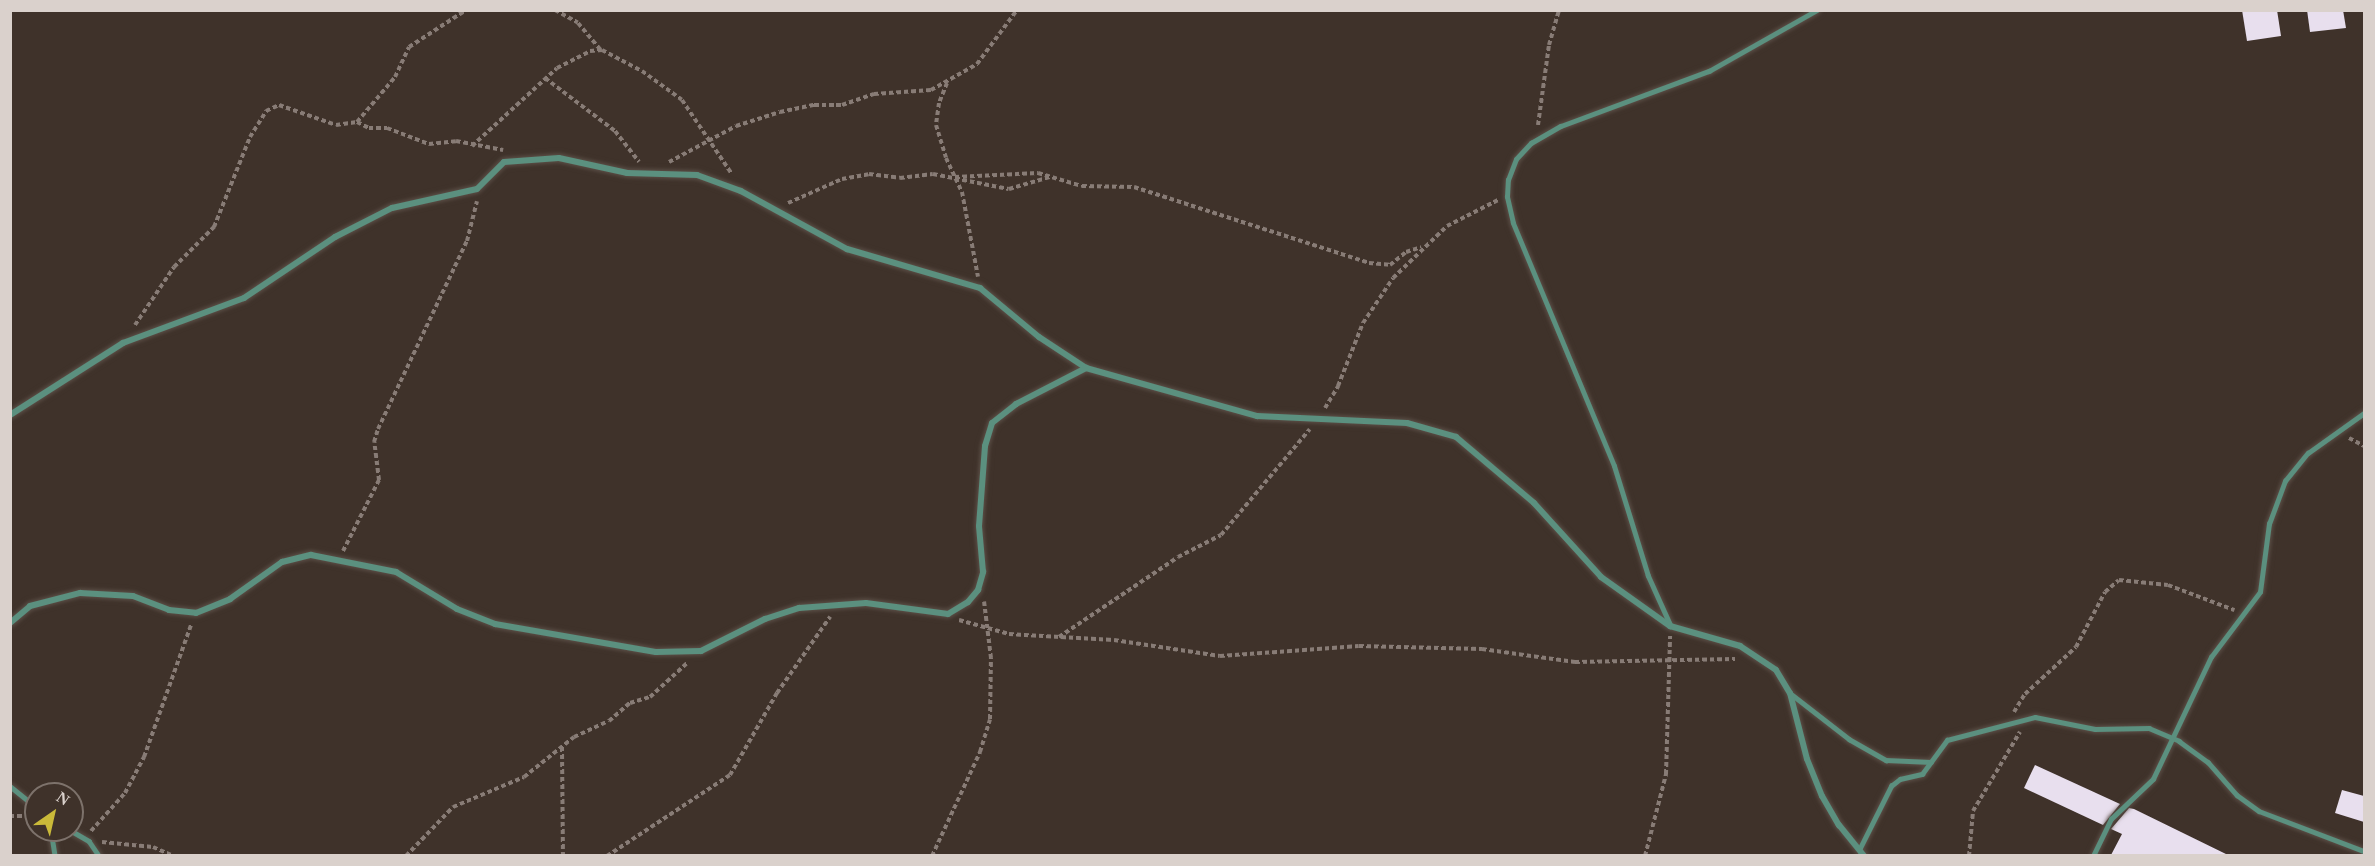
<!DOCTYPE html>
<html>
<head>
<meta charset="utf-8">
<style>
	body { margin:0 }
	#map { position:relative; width:2375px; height:866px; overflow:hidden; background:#3f322a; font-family:Georgia,serif }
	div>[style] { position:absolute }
	.building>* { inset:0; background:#e8dfee }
	.path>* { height:4px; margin-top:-2px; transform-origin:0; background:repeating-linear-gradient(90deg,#887c76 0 4.5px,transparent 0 7.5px) }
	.roads { filter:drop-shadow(0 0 2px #5b4f47) drop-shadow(0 0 2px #5b4f47) }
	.lane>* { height:4.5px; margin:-2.25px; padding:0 2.25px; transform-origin:2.25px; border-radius:2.25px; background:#5b907f }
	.street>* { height:6px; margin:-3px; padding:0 3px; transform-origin:3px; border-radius:3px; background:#5b907f }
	span { translate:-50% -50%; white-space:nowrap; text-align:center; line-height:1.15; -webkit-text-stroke:6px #3f322a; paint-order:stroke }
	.frame { position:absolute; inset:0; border:12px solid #dad1cc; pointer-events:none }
	.north { position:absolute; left:24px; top:782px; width:60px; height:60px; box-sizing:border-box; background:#3f322a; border:2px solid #7d726b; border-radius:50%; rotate:34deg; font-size:16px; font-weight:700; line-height:24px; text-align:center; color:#dad1cc }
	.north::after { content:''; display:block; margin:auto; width:21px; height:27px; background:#caba39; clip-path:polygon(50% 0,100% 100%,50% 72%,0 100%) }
</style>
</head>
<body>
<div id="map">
	<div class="building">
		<i style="clip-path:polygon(2242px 10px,2277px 10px,2281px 36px,2247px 41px)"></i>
		<i style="clip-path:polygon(2307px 10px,2343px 10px,2346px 28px,2310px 32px)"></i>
		<i style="clip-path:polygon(2035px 765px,2120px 804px,2103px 825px,2024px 788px)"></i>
		<i style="clip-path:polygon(2342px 790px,2364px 796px,2364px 822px,2335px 813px)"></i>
		<i style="clip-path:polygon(2129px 808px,2134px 809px,2228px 855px,2111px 855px,2122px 834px,2111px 829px)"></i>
	</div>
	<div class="path">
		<i style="left:555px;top:10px;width:26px;rotate:29deg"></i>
		<i style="left:578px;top:23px;width:35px;rotate:50deg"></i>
		<i style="left:545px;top:78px;width:88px;rotate:37.1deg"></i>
		<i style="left:615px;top:131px;width:39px;rotate:52deg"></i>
		<i style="left:947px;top:83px;width:22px;rotate:112deg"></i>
		<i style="left:939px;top:103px;width:22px;rotate:98deg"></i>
		<i style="left:936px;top:125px;width:34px;rotate:73deg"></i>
		<i style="left:946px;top:158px;width:38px;rotate:65deg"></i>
		<i style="left:962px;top:192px;width:86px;rotate:79.3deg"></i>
		<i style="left:357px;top:122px;width:13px;rotate:27deg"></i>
		<i style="left:369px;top:128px;width:18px"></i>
		<i style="left:387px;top:128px;width:45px;rotate:20.9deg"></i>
		<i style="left:429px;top:144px;width:27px;rotate:-6deg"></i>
		<i style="left:456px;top:141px;width:48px;rotate:10.8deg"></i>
		<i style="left:1538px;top:125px;width:81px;rotate:-82.2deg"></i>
		<i style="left:1549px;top:45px;width:36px;rotate:-74deg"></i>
		<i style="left:472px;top:146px;width:115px;rotate:-42.5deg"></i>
		<i style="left:557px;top:68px;width:37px;rotate:-27deg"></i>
		<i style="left:590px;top:51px;width:12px;rotate:-5deg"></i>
		<i style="left:602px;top:50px;width:45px;rotate:27.7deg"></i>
		<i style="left:642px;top:71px;width:49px;rotate:35.9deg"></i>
		<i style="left:682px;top:100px;width:89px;rotate:56deg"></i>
		<i style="left:669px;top:162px;width:76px;rotate:-28.2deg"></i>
		<i style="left:736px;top:126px;width:46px;rotate:-17.7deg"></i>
		<i style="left:780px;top:112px;width:35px;rotate:-12deg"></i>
		<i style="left:814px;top:105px;width:28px"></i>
		<i style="left:842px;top:105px;width:34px;rotate:-19deg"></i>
		<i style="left:874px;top:94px;width:57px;rotate:-4deg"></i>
		<i style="left:931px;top:90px;width:53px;rotate:-29.5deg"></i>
		<i style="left:977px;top:64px;width:67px;rotate:-53.5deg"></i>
		<i style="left:955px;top:177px;width:83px;rotate:-2.8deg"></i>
		<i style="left:1038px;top:173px;width:46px;rotate:16.5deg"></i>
		<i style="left:1082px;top:186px;width:52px;rotate:1.1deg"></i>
		<i style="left:1134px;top:187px;width:247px;rotate:17.9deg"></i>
		<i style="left:1369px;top:263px;width:21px;rotate:5deg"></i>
		<i style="left:1390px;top:265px;width:21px;rotate:-39deg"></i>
		<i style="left:1406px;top:252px;width:16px;rotate:-18deg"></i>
		<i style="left:788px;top:203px;width:59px;rotate:-24deg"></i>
		<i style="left:842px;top:179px;width:27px;rotate:-10deg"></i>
		<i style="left:869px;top:174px;width:31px;rotate:7deg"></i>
		<i style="left:900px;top:178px;width:33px;rotate:-7deg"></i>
		<i style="left:933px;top:174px;width:77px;rotate:11.2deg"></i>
		<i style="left:1009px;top:189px;width:43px;rotate:-16.3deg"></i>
		<i style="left:135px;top:325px;width:70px;rotate:-56.1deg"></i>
		<i style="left:174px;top:267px;width:57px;rotate:-45deg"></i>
		<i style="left:214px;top:227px;width:97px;rotate:-68.2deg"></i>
		<i style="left:250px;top:137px;width:31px;rotate:-58deg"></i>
		<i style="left:266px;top:111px;width:14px;rotate:-25deg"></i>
		<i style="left:279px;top:105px;width:60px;rotate:19.3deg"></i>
		<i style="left:336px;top:125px;width:21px;rotate:-8deg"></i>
		<i style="left:357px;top:122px;width:59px;rotate:-49.8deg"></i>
		<i style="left:395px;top:77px;width:33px;rotate:-65deg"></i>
		<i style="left:409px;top:47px;width:68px;rotate:-33deg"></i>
		<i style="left:1325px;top:408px;width:26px;rotate:-59deg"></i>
		<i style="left:1338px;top:386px;width:68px;rotate:-68.4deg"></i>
		<i style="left:1363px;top:323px;width:54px;rotate:-56.3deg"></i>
		<i style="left:1393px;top:278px;width:75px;rotate:-43.9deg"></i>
		<i style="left:1447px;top:226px;width:57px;rotate:-27deg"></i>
		<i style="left:2349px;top:438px;width:17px;rotate:28deg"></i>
		<i style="left:343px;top:551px;width:80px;rotate:-63.1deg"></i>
		<i style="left:379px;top:480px;width:38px;rotate:-97deg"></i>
		<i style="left:374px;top:442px;width:14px;rotate:-73deg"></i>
		<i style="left:378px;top:429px;width:208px;rotate:-64.7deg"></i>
		<i style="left:467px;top:241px;width:41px;rotate:-76deg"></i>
		<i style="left:959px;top:620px;width:52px;rotate:15.6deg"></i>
		<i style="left:1009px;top:634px;width:105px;rotate:3.3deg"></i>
		<i style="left:1114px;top:640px;width:107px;rotate:8.6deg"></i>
		<i style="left:1220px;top:656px;width:139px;rotate:-4.1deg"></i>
		<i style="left:1359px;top:646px;width:123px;rotate:1.4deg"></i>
		<i style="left:1482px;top:649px;width:94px;rotate:8deg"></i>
		<i style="left:1575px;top:662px;width:160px;rotate:-1.1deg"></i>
		<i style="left:1059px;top:637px;width:143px;rotate:-33.9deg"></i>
		<i style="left:1178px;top:557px;width:48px;rotate:-27.1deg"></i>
		<i style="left:1221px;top:535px;width:138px;rotate:-50deg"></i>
		<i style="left:2014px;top:712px;width:21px;rotate:-59deg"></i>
		<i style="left:2025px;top:694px;width:69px;rotate:-42.7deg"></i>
		<i style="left:2076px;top:647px;width:62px;rotate:-62.2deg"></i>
		<i style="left:2105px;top:592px;width:18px;rotate:-41deg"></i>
		<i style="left:2119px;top:580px;width:49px;rotate:5.8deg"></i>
		<i style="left:2168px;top:585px;width:71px;rotate:20.7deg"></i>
		<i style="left:562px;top:747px;width:109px;rotate:89.5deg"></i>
		<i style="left:10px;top:816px;width:20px"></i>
		<i style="left:91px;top:831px;width:51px;rotate:-48.2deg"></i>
		<i style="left:125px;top:793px;width:41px;rotate:-62.2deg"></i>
		<i style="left:144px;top:757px;width:140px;rotate:-70.4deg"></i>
		<i style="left:102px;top:842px;width:51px;rotate:5.6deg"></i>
		<i style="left:153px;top:847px;width:22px;rotate:24deg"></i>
		<i style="left:406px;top:856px;width:68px;rotate:-46.2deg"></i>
		<i style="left:453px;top:807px;width:77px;rotate:-22.9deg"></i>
		<i style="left:524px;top:777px;width:64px;rotate:-38.7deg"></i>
		<i style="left:574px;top:737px;width:38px;rotate:-25deg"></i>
		<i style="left:609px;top:721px;width:28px;rotate:-41deg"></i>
		<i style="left:630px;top:703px;width:21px;rotate:-17deg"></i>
		<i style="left:650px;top:697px;width:50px;rotate:-42.6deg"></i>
		<i style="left:607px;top:856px;width:147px;rotate:-33.4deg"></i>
		<i style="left:730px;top:775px;width:95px;rotate:-60.2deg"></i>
		<i style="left:777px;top:693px;width:93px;rotate:-55.1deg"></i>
		<i style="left:932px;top:856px;width:115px;rotate:-65.2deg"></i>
		<i style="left:980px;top:752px;width:34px;rotate:-73deg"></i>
		<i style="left:990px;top:719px;width:61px;rotate:-89.1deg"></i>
		<i style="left:991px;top:658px;width:57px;rotate:-97deg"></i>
		<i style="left:1645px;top:856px;width:85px;rotate:-75.6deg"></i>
		<i style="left:1666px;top:774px;width:138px;rotate:-88.3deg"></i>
		<i style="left:1969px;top:856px;width:45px;rotate:-84.9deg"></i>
		<i style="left:1973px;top:811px;width:92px;rotate:-59.3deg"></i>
	</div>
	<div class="roads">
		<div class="lane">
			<i style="left:1670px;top:625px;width:54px;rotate:-114.2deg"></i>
			<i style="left:1648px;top:576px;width:115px;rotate:-107.2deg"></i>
			<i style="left:1614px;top:466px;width:263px;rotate:-112.6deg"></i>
			<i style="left:1513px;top:223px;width:27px;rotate:-103deg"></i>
			<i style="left:1507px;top:197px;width:17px;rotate:-87deg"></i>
			<i style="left:1508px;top:180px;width:22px;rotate:-69deg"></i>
			<i style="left:1516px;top:159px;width:22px;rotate:-47deg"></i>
			<i style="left:1531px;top:143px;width:34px;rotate:-30deg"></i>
			<i style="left:1561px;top:126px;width:158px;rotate:-20.4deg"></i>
			<i style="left:1709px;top:71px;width:124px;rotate:-29.5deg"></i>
			<i style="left:1790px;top:693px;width:75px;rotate:37.9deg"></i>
			<i style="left:1849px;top:739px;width:43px;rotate:29.6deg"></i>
			<i style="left:1886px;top:760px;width:45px;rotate:2.5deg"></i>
			<i style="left:10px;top:786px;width:33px;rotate:39deg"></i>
			<i style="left:51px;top:830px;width:26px;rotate:81deg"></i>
			<i style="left:70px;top:830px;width:22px;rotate:30deg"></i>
			<i style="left:89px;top:841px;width:18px;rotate:56deg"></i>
			<i style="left:1859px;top:850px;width:72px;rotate:-63.4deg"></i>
			<i style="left:1891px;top:786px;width:11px;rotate:-38deg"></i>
			<i style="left:1900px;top:779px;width:23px;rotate:-13deg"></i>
			<i style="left:1922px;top:774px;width:42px;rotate:-53.7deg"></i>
			<i style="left:1947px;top:740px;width:91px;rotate:-14.6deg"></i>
			<i style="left:2035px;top:717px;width:61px;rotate:11.3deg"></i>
			<i style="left:2095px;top:729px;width:54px;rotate:-1.1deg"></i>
			<i style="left:2149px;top:728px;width:33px;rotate:23deg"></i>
			<i style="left:2179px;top:741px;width:36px;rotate:36deg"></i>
			<i style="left:2208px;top:762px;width:44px;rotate:48.7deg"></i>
			<i style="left:2237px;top:795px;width:27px;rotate:36deg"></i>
			<i style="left:2259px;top:811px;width:112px;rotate:20.9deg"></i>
			<i style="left:2093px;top:856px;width:41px;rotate:-64.1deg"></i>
			<i style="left:2111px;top:819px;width:58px;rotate:-43.6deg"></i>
			<i style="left:2153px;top:779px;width:135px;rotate:-64.6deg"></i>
			<i style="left:2211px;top:657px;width:81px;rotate:-53deg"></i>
			<i style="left:2260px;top:592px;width:69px;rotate:-82.5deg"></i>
			<i style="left:2269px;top:524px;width:46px;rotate:-69.6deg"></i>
			<i style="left:2285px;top:481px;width:36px;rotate:-51deg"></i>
			<i style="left:2308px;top:453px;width:69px;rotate:-35.5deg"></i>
		</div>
		<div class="street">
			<i style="left:10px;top:415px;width:134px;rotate:-32.5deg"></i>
			<i style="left:123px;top:343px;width:129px;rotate:-20.4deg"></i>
			<i style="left:244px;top:298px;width:110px;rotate:-33.8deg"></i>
			<i style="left:335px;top:237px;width:64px;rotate:-27deg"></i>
			<i style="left:392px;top:208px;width:87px;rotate:-12.6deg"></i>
			<i style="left:477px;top:189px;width:38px;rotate:-45deg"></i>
			<i style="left:504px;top:162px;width:55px;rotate:-4.2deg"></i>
			<i style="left:559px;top:158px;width:70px;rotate:12.4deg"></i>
			<i style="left:627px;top:173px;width:70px;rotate:1.6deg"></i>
			<i style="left:697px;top:175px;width:47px;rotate:20deg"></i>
			<i style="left:741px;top:191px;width:121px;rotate:28.7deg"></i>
			<i style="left:847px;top:249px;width:139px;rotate:16.3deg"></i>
			<i style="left:980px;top:288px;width:77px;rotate:39.7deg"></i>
			<i style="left:1039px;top:337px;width:56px;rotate:33.4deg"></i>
			<i style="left:1086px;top:368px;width:178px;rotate:15.7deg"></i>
			<i style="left:1257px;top:416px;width:150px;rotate:2.7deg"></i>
			<i style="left:1407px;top:423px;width:51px;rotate:15.9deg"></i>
			<i style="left:1456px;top:437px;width:102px;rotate:40.2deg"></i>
			<i style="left:1534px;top:503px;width:100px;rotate:47.8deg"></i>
			<i style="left:1601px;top:577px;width:85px;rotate:35.4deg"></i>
			<i style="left:1670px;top:626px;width:73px;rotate:15.9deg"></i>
			<i style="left:1740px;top:646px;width:43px;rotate:33.7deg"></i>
			<i style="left:1776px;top:670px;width:27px;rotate:59deg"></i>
			<i style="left:1790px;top:693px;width:68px;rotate:75.6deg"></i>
			<i style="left:1807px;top:759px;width:40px;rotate:68deg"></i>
			<i style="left:1822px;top:796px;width:34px;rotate:60deg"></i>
			<i style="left:1839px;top:825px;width:40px;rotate:51deg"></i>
			<i style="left:10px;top:623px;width:26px;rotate:-40deg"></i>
			<i style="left:30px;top:606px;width:52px;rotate:-14.6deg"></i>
			<i style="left:80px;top:593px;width:53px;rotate:3.2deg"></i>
			<i style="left:133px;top:596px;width:39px;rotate:21deg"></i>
			<i style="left:169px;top:610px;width:27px;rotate:6deg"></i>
			<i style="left:196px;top:613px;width:37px;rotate:-22deg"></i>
			<i style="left:230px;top:599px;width:64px;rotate:-35.4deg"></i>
			<i style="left:282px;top:562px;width:30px;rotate:-14deg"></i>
			<i style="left:311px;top:555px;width:87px;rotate:11.3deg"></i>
			<i style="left:396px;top:572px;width:71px;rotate:31.2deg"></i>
			<i style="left:457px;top:609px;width:41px;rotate:21.5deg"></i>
			<i style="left:495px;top:624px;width:163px;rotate:9.9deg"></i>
			<i style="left:656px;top:652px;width:45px;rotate:-1.3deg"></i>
			<i style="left:701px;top:651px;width:72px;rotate:-26.6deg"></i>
			<i style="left:765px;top:619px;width:36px;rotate:-18deg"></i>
			<i style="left:799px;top:608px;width:67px;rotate:-4.3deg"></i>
			<i style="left:866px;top:603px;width:83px;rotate:7.6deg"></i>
			<i style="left:948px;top:614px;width:23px;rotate:-31deg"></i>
			<i style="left:968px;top:602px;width:16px;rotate:-50deg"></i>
			<i style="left:978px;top:590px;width:19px;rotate:-74deg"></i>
			<i style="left:983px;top:572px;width:46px;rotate:-95deg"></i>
			<i style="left:979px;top:526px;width:80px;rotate:-85.7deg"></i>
			<i style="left:985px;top:446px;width:24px;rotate:-73deg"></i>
			<i style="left:992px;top:423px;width:31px;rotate:-38deg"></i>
			<i style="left:1016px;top:404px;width:79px;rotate:-27.2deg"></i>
		</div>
	</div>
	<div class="frame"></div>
	<div class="north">N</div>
</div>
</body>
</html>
